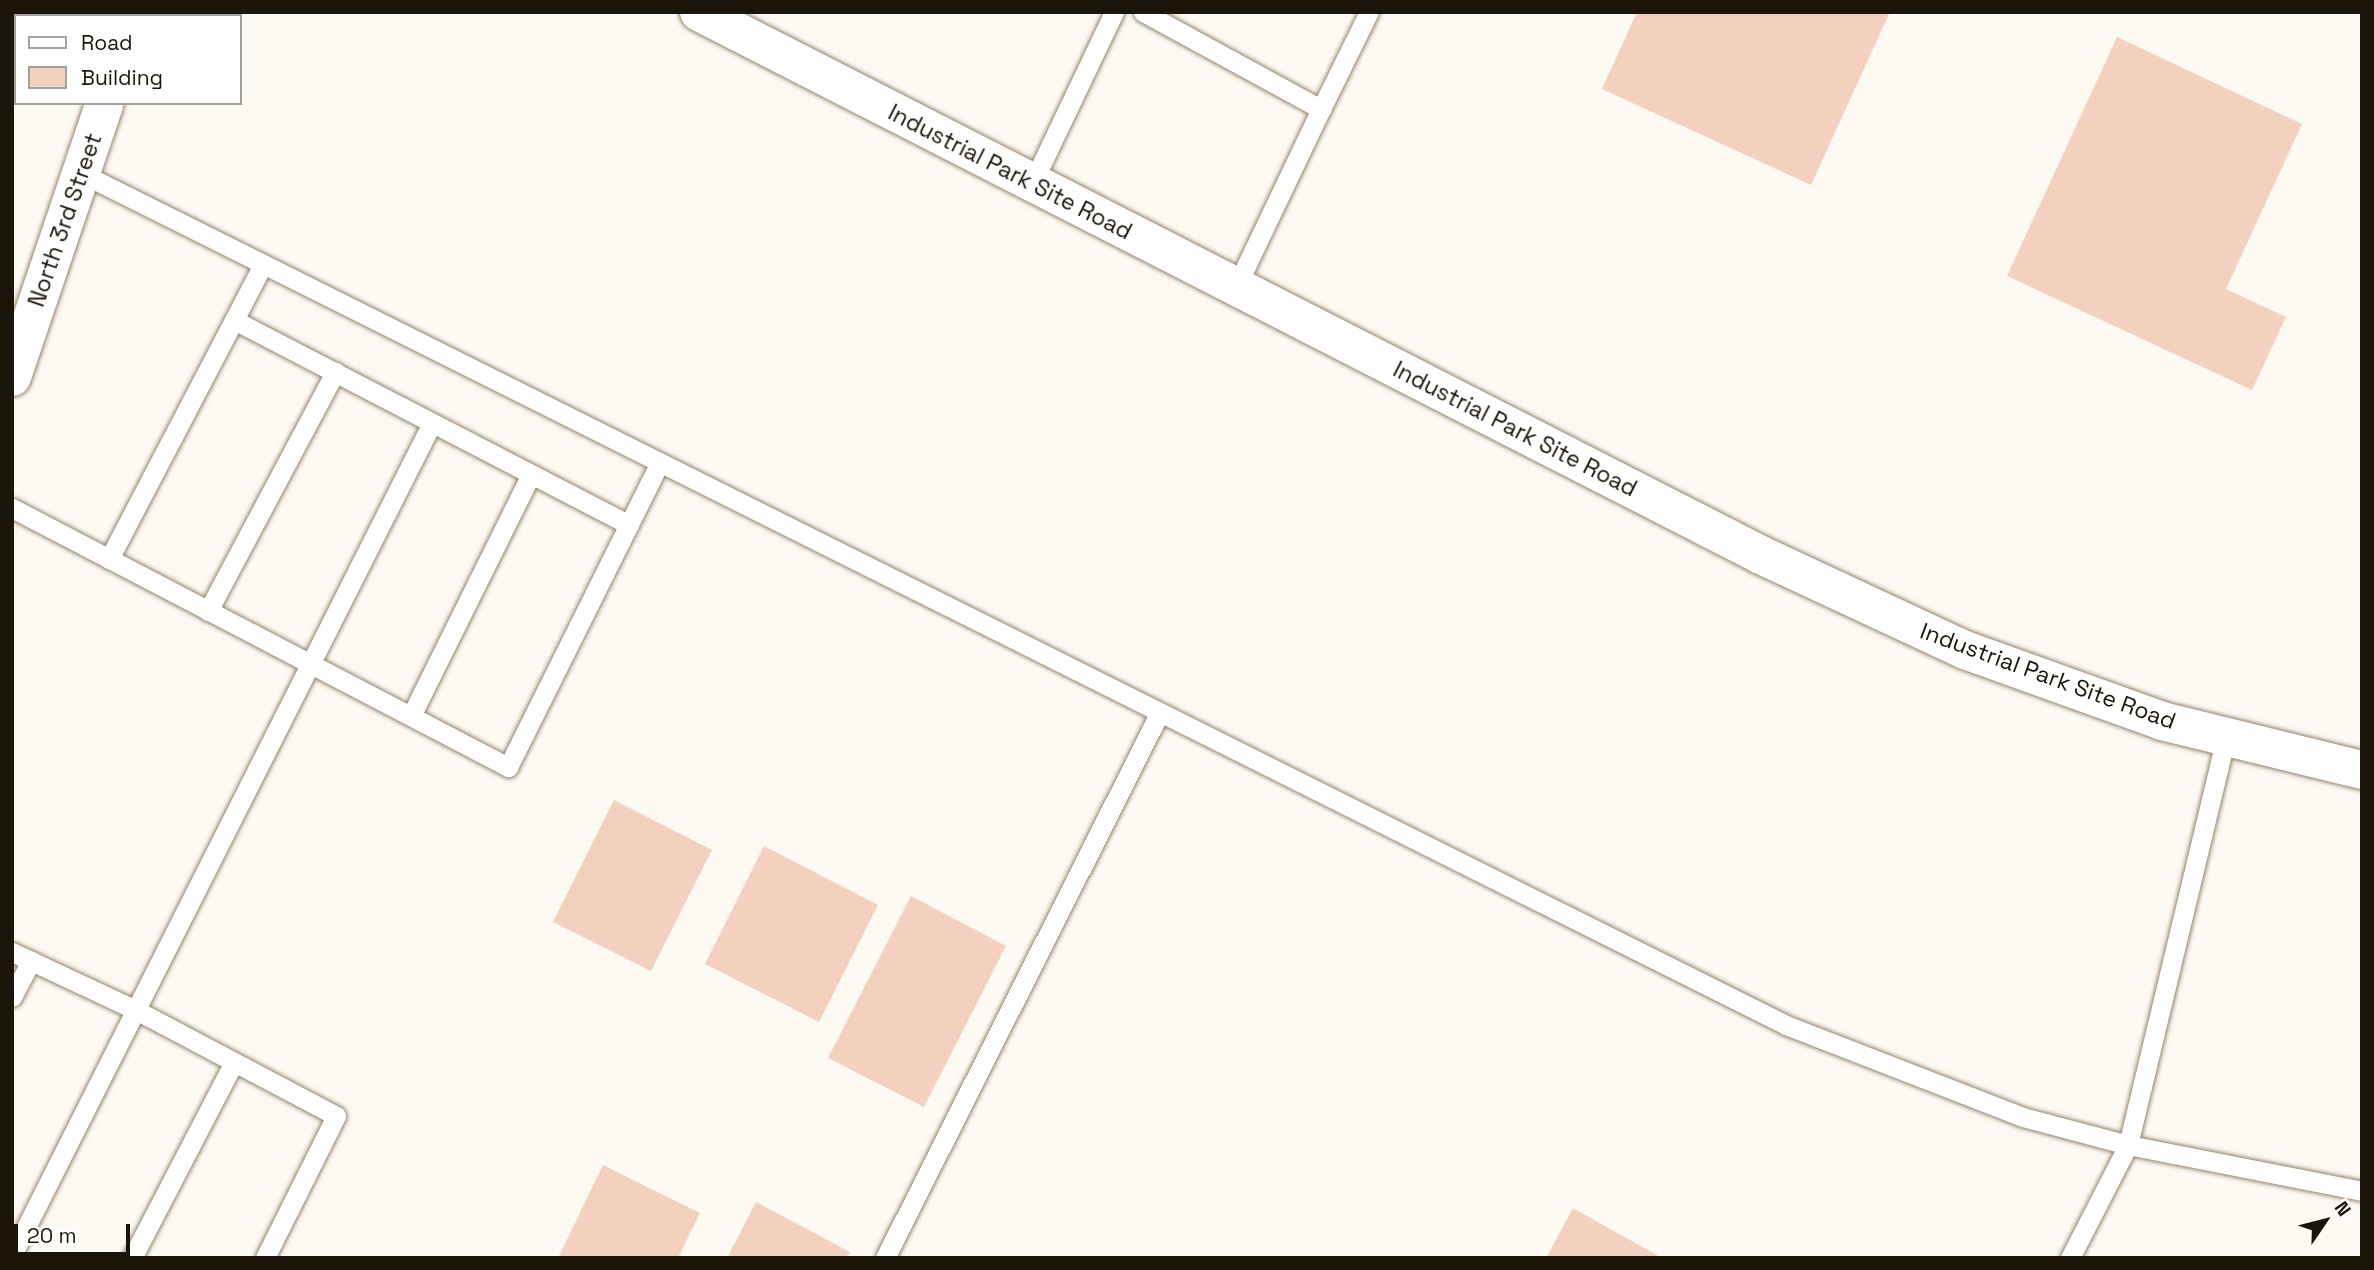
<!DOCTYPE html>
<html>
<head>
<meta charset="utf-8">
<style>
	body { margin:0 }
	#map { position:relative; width:2374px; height:1270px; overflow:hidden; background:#fdf9f3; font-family:"Space Grotesk",sans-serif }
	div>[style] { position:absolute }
	.building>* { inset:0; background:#f4d1bf }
	.roads { filter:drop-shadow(0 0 2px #958467) drop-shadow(0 0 2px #958467) }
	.service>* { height:19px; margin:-9.5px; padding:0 9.5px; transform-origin:9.5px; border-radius:9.5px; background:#fff }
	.minor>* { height:38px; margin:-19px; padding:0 19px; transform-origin:19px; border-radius:19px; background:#fff }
	.tertiary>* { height:38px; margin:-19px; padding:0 19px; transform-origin:19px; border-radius:19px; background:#fff }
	span { translate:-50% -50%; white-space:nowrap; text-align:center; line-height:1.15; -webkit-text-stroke:6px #fff; paint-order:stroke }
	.street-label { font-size:23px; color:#1b1409 }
	.frame { position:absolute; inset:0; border:14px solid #1b1409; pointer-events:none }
	.legend { position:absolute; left:14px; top:14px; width:228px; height:91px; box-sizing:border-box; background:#fff; border:2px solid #a4a19d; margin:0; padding:9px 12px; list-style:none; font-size:21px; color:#1b1409 }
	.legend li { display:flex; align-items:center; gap:14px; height:35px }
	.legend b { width:35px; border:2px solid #a4a19d }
	.north { position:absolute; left:2290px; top:1186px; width:70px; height:70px; -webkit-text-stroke:5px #fff; paint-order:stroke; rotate:55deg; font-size:19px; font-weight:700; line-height:28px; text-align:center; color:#1b1409 }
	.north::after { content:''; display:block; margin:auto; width:24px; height:32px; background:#1b1409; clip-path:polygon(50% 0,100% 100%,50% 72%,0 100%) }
	.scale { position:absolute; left:14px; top:1224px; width:116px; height:32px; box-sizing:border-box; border:4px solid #1b1409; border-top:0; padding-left:9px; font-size:21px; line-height:24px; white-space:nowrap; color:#1b1409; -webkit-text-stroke:5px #fff; paint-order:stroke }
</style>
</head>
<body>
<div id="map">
	<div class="building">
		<i style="clip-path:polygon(1637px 12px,1890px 12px,1811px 185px,1602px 89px)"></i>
		<i style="clip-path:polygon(2117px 37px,2302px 124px,2226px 289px,2286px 317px,2252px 390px,2007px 276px)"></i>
		<i style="clip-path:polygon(614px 800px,712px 850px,651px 971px,553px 922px)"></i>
		<i style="clip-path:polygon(764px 846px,878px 905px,819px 1022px,705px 964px)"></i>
		<i style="clip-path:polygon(911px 896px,1006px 946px,924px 1107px,828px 1058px)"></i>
		<i style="clip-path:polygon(603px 1165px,700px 1213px,678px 1258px,558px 1258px)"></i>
		<i style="clip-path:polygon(756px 1202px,850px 1252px,847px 1258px,727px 1258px)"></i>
		<i style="clip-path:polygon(1573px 1208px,1662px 1258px,1546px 1258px)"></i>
	</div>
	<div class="roads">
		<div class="service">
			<i style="left:1143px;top:12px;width:203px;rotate:28.6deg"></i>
			<i style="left:1321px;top:109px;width:197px;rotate:115.5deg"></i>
			<i style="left:1321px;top:109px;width:108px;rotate:-63.7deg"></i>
			<i style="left:81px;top:173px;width:1906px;rotate:26.55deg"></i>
			<i style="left:1786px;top:1025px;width:254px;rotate:21.2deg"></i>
			<i style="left:2023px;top:1117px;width:109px;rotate:14.9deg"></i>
			<i style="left:2128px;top:1145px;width:238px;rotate:11.1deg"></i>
			<i style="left:1032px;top:184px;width:191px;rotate:-64.5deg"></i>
			<i style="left:234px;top:320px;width:445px;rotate:27.4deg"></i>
			<i style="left:12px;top:508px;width:560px;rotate:27.57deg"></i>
			<i style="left:508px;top:767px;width:339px;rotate:-63.5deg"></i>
			<i style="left:109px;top:559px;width:332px;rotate:-62.4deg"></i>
			<i style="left:208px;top:611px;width:271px;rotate:-62deg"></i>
			<i style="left:411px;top:716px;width:270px;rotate:-63.6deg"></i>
			<i style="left:12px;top:952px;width:137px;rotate:25.1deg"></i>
			<i style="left:136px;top:1010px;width:226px;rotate:27.9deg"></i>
			<i style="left:336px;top:1116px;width:159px;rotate:116.6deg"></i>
			<i style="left:12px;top:997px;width:41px;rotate:-62.2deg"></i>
			<i style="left:12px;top:1255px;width:932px;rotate:-63.22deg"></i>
			<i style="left:132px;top:1258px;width:221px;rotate:-62.5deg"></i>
			<i style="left:885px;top:1258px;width:609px;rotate:-63.27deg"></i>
			<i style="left:2070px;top:1258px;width:127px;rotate:-62.8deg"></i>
			<i style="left:2128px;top:1145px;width:420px;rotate:-76.5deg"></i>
		</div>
		<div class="minor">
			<i style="left:699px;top:12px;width:1193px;rotate:27.08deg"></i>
			<i style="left:1761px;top:555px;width:225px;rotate:25deg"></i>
			<i style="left:1965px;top:650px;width:209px;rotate:19.8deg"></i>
			<i style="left:2162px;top:721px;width:206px;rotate:13.8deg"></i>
		</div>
		<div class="tertiary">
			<i style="left:134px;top:16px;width:4px;rotate:-76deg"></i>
			<i style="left:12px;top:377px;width:289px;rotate:-71.3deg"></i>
		</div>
	</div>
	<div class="street-label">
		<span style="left:1010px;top:172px;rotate:27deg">Industrial Park Site Road</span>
		<span style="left:65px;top:220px;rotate:-71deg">North 3rd Street</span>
		<span style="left:1515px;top:429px;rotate:27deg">Industrial Park Site Road</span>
		<span style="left:2048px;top:676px;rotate:20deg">Industrial Park Site Road</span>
	</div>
	<div class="frame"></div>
	<ul class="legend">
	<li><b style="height:9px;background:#fff"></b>Road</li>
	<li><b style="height:19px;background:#f4d1bf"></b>Building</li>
	</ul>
	<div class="north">N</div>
	<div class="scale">20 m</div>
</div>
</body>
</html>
